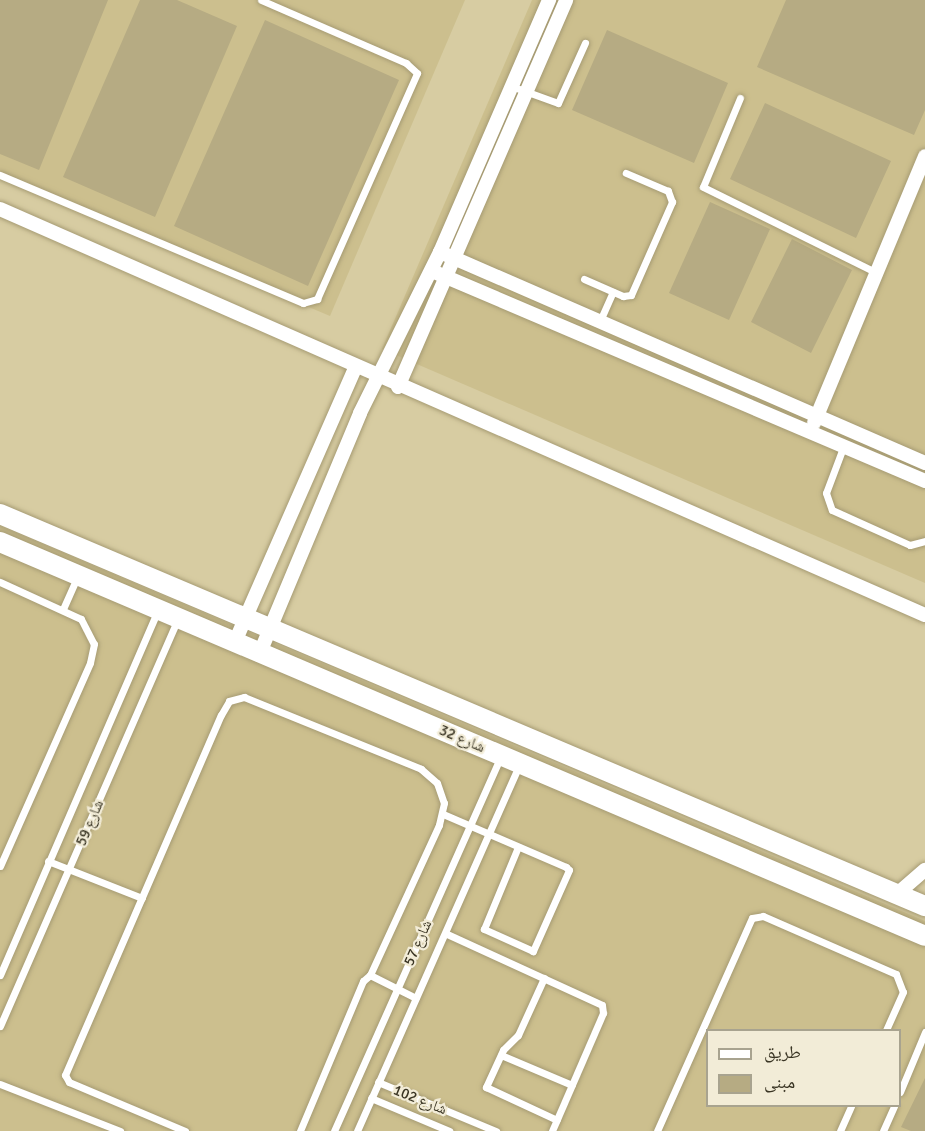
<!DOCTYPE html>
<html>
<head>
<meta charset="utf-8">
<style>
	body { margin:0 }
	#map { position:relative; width:925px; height:1131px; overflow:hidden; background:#d7cca2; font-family:Signika,"Noto Naskh Arabic",sans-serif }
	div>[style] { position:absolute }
	.built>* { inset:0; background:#ccbf8e }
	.building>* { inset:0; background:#b6ab83 }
	.roads { filter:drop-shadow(0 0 2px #a69b73) drop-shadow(0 0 2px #a69b73) }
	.service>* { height:7px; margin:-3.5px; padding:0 3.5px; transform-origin:3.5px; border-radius:3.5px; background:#fff }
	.minor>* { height:14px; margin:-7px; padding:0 7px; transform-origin:7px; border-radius:7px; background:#fff }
	.secondary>* { height:20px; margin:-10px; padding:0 10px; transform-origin:10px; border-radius:10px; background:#fff }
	span { translate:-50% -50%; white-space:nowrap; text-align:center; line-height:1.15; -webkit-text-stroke:4.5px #f2ecd7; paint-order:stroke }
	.street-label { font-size:15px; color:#3a3524 }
	.legend { position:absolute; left:706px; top:1029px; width:195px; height:78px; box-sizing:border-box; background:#f2ecd7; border:2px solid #a8a38f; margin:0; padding:8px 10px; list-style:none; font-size:18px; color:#3a3524 }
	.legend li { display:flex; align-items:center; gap:12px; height:30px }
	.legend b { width:30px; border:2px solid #a8a38f }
</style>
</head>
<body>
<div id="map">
	<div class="built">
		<i style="clip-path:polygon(0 0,465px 0,330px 316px,0 177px)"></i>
		<i style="clip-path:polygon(532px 0,925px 0,925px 583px,382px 349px)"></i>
		<i style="clip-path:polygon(evenodd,0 526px,925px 921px,925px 1131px,0 1131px,0 526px,708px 1030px,900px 1030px,900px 1106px,708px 1106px,708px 1030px)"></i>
	</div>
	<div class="building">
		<i style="clip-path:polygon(0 0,108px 0,39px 170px,0 154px)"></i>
		<i style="clip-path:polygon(140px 0,177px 0,237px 26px,155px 217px,63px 177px)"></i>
		<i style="clip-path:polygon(786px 0,925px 0,925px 110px,914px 135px,757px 67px)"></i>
		<i style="clip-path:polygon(265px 20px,399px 80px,308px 286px,174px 226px)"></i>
		<i style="clip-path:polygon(607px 30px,728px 83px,694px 163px,572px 110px)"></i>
		<i style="clip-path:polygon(765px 103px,891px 161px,856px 238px,730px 179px)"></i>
		<i style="clip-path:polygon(710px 202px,770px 229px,729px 320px,669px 293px)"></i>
		<i style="clip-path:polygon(792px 239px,852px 270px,811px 353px,751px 322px)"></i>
		<i style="clip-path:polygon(925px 1078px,925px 1131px,911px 1131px,901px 1127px)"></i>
	</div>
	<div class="roads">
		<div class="service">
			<i style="left:511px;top:86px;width:50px;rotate:19.9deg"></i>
			<i style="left:558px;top:103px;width:66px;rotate:-65.8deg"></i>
			<i style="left:740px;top:98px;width:96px;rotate:112.6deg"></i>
			<i style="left:703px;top:187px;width:190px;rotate:26.3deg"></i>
			<i style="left:0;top:175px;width:329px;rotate:22.9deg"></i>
			<i style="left:303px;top:303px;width:15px;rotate:-16deg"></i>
			<i style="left:317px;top:299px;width:247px;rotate:-66.1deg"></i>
			<i style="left:417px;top:73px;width:15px;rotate:-138deg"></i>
			<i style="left:406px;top:63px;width:158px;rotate:-156.5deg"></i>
			<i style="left:584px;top:279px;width:43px;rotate:23.6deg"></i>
			<i style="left:623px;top:296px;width:8px;rotate:-7deg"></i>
			<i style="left:631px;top:295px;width:102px;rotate:-66.2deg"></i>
			<i style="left:672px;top:202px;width:12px;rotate:-110deg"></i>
			<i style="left:668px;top:191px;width:46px;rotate:-156.8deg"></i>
			<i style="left:599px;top:323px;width:34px;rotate:-66deg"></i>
			<i style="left:844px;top:445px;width:51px;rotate:110.6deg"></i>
			<i style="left:826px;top:493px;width:18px;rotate:71deg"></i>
			<i style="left:832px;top:510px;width:85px;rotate:24.2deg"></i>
			<i style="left:910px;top:545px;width:16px;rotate:-15deg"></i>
			<i style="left:0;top:582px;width:89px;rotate:24.6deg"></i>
			<i style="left:81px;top:619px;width:28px;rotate:63deg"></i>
			<i style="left:94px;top:644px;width:19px;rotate:102deg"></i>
			<i style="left:90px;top:663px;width:222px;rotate:113.9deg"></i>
			<i style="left:63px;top:609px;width:34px;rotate:-66deg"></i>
			<i style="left:443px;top:814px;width:134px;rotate:23.3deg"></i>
			<i style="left:566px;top:867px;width:4px;rotate:45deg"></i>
			<i style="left:569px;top:870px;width:89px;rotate:114deg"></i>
			<i style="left:533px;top:951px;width:54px;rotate:-155.8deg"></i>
			<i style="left:484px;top:929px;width:89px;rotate:-67.5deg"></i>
			<i style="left:48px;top:861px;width:101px;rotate:21.5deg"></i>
			<i style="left:447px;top:934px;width:170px;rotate:24.6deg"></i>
			<i style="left:602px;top:1005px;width:8px;rotate:83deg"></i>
			<i style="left:603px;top:1013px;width:129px;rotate:113.4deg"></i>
			<i style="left:0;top:975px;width:395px;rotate:-66.6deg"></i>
			<i style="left:370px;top:975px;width:51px;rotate:26.6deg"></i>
			<i style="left:544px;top:978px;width:63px;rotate:114.5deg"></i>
			<i style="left:518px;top:1035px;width:21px;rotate:135deg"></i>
			<i style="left:503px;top:1050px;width:41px;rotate:114.7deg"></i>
			<i style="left:486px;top:1087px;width:78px;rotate:24.9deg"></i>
			<i style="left:0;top:1026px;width:445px;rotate:-66.4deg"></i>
			<i style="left:501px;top:1055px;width:77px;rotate:22.9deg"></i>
			<i style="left:378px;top:1082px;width:128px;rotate:22.6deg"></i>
			<i style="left:0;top:1084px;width:129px;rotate:21.4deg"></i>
			<i style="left:900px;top:1092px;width:65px;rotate:-67.4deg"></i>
			<i style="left:371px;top:1098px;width:85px;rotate:22.9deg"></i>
			<i style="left:185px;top:1131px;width:126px;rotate:-157.1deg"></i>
			<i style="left:69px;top:1082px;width:8px;rotate:-120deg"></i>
			<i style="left:65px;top:1075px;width:392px;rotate:-66.6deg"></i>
			<i style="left:221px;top:715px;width:16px;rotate:-60deg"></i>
			<i style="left:229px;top:701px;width:16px;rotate:-15deg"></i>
			<i style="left:244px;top:697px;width:191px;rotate:22.1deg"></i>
			<i style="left:421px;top:769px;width:21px;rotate:41deg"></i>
			<i style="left:437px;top:783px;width:21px;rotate:71deg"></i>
			<i style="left:444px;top:803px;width:23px;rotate:103deg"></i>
			<i style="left:439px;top:825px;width:165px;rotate:114.7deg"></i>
			<i style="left:370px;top:975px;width:9px;rotate:139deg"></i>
			<i style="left:363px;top:981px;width:163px;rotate:112.8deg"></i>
			<i style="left:334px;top:1131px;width:408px;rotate:-66deg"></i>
			<i style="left:357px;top:1131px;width:399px;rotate:-66.1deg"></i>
			<i style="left:657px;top:1131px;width:233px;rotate:-66deg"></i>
			<i style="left:752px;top:918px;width:11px;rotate:-10deg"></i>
			<i style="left:763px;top:916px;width:145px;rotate:23.6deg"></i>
			<i style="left:896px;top:974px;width:19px;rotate:69deg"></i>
			<i style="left:903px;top:992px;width:42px;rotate:114.1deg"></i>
			<i style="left:840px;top:1131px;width:27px;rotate:-66deg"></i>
			<i style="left:883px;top:1131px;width:27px;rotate:-66deg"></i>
		</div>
		<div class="minor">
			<i style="left:0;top:209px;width:1010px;rotate:23.7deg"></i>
			<i style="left:440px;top:252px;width:529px;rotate:23.51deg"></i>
			<i style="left:432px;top:271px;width:536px;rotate:23.07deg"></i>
			<i style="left:398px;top:387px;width:422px;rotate:-66.5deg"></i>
			<i style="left:814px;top:423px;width:289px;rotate:-67.4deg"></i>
			<i style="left:234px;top:644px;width:301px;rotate:-66.3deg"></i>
			<i style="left:259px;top:655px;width:262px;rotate:-67.3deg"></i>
			<i style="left:360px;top:413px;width:180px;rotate:-63.6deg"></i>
			<i style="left:440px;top:252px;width:275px;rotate:-66.6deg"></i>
			<i style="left:897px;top:894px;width:37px;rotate:-41deg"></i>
		</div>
		<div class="secondary">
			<i style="left:0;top:514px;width:1005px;rotate:22.97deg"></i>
			<i style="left:0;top:542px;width:1005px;rotate:23.07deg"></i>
		</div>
	</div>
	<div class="street-label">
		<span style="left:462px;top:739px;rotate:23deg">شارع 32</span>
		<span style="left:90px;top:823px;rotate:-67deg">شارع 59</span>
		<span style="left:418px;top:943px;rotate:-66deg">شارع 57</span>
		<span style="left:420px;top:1100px;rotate:22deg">شارع 102</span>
	</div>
	<ul class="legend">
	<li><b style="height:8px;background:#fff"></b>طريق</li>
	<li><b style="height:16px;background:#b6ab83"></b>مبنى</li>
	</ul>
</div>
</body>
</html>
